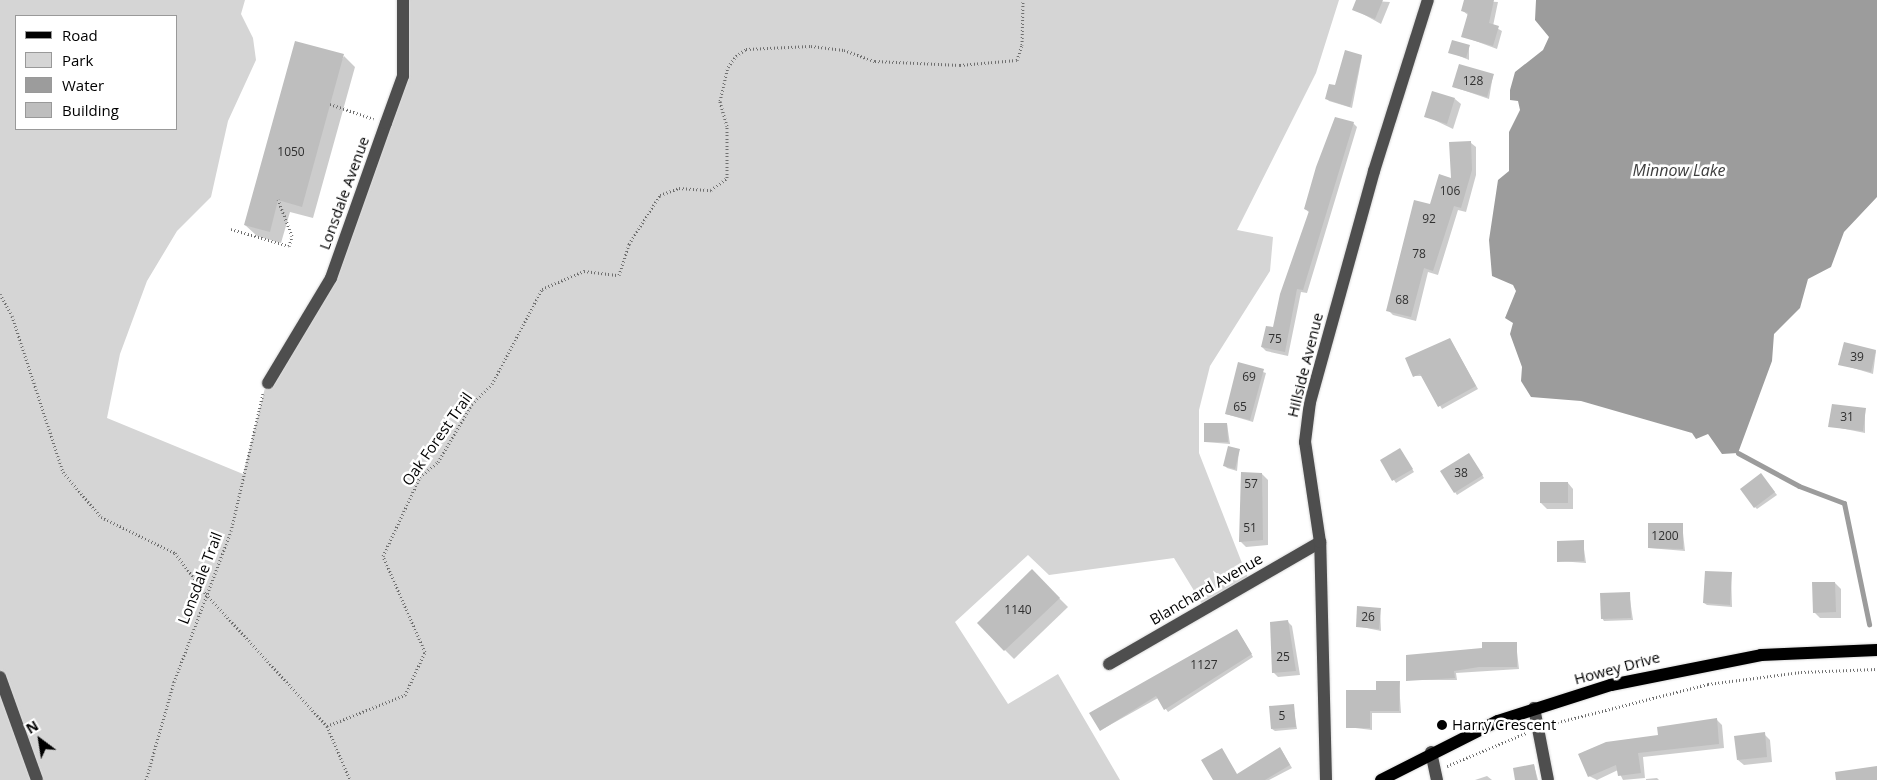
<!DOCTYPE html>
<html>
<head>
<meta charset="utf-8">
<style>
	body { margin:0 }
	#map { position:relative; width:1877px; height:780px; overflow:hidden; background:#fff; font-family:"Open Sans",sans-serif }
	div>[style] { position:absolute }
	.green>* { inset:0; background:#d5d5d5 }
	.water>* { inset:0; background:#9c9c9c }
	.shadow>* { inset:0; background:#0003 }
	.stream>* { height:5px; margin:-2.5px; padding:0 2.5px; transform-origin:2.5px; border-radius:2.5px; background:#9c9c9c }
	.building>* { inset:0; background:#bebebe }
	.path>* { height:3px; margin-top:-1.5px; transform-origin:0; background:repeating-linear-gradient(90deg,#707070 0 1px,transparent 0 3.5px) }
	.roads { filter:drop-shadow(0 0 1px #dbdbdb) drop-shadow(0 0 1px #dbdbdb) }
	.minor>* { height:12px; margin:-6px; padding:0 6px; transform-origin:6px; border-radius:6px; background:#4e4e4e }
	.major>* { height:12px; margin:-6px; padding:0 6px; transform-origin:6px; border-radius:6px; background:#000 }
	.dots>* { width:14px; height:14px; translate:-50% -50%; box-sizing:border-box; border:2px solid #fff; border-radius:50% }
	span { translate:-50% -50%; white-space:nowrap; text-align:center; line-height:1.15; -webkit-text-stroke:5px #fff; paint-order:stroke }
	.number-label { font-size:12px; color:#303030 }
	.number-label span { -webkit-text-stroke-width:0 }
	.street-label { font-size:15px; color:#000 }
	.poi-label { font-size:15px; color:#000 }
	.left { translate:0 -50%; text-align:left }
	.water-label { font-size:16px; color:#3d3d3d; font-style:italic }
	.legend { position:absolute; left:15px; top:15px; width:162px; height:115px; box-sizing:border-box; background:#fff; border:1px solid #999; margin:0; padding:6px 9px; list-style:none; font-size:15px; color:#000 }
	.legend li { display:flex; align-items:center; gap:10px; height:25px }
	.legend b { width:25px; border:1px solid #999 }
	.north { position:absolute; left:15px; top:715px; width:50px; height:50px; -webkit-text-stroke:4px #fff; paint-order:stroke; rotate:329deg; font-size:14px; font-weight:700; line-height:20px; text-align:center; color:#000 }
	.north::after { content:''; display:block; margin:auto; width:18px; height:22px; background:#000; clip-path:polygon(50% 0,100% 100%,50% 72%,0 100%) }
</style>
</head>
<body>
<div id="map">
	<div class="green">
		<i style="clip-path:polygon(evenodd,0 0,245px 0,241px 14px,253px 38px,256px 60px,228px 121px,211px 197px,177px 231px,147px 281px,120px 354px,107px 418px,243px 474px,266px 384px,330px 278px,402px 76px,402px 0,1339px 0,1316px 73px,1237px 230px,1273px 237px,1270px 271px,1210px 366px,1199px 410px,1199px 453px,1249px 581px,1204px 607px,1174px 558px,1049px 575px,1028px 555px,955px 622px,1008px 704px,1058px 674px,1120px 780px,0 780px,0 0,16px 16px,176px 16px,176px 129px,16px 129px,16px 16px)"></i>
	</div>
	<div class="water">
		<i style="clip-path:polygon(1536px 0,1877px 0,1877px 197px,1844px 232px,1831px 267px,1808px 279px,1800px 308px,1774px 334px,1772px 361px,1738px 453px,1722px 454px,1708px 434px,1696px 439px,1692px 433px,1581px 401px,1531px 397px,1521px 381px,1522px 367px,1510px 334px,1513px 323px,1505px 318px,1516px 291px,1513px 285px,1492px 276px,1489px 240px,1498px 180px,1509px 171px,1509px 132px,1520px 110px,1518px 101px,1510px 100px,1510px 90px,1515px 72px,1543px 50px,1549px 37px,1535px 20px)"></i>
	</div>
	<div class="shadow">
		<i style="clip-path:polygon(1357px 0,1390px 2px,1381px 24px,1354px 9px)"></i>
		<i style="clip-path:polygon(1466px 0,1498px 2px,1493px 26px,1502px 31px,1497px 49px,1462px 36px,1468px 15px,1463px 11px)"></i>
		<i style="clip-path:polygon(1469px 46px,1469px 60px,1450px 52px)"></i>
		<i style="clip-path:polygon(344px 56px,355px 67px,313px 218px,290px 212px,281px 243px,257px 236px,245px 225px)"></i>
		<i style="clip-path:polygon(1362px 56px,1352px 108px,1329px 101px,1326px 98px)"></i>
		<i style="clip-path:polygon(1493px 75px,1489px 99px,1454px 87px)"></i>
		<i style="clip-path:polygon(1455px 99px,1461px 104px,1453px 129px,1426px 116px)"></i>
		<i style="clip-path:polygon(1353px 123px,1357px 127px,1307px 293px,1301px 292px,1288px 356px,1266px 351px,1262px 347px,1274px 329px,1310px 213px,1305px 209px)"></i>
		<i style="clip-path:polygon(1471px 143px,1476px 147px,1476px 175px,1466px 212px,1458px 210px,1438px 275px,1428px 272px,1416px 321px,1393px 315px,1388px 310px,1431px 205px,1452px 180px)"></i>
		<i style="clip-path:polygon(1450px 339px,1478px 389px,1442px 409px,1423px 376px,1414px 376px)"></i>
		<i style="clip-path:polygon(1876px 351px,1873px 374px,1840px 364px)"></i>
		<i style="clip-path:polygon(1239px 364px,1266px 373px,1253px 422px,1226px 414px)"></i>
		<i style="clip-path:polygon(1865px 409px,1865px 433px,1830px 426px)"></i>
		<i style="clip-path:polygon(1227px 424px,1230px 444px,1205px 442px)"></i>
		<i style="clip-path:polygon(1239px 450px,1237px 471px,1227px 468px,1224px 465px)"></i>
		<i style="clip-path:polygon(1402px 452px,1414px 472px,1396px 483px,1381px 461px)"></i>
		<i style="clip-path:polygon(1471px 457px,1484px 478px,1457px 495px,1455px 492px)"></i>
		<i style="clip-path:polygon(1262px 474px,1268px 480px,1268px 545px,1246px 547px,1240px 541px)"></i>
		<i style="clip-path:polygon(1763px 477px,1777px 495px,1757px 509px,1755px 507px)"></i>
		<i style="clip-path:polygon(1568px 483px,1573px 489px,1573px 509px,1547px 509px,1541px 503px)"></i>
		<i style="clip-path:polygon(1682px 524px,1685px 551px,1649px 548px)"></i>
		<i style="clip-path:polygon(1583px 542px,1586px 563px,1559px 561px)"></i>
		<i style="clip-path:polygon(1032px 571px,1068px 607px,1014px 659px,978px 623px)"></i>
		<i style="clip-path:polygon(1731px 573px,1732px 607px,1707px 605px,1704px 603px)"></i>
		<i style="clip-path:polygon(1835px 583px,1841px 589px,1841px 618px,1820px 618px,1814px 612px)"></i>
		<i style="clip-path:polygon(1629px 593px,1633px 620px,1604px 621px,1602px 618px)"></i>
		<i style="clip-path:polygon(1380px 609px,1381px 631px,1357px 626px)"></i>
		<i style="clip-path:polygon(1287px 621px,1292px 626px,1300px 675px,1278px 677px,1273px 672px)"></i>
		<i style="clip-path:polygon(1239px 633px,1253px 657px,1168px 712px,1158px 698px,1101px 730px)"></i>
		<i style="clip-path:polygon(1516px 643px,1519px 669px,1456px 673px,1457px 680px,1408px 680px,1483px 649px)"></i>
		<i style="clip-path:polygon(1399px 683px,1401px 713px,1372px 713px,1372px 730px,1347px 727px,1378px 692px)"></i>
		<i style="clip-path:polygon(1293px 705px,1297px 729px,1275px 731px,1272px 729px)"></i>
		<i style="clip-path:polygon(1717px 720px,1722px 725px,1724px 748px,1643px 757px,1645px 778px,1623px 780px,1618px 770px,1597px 780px,1589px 776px,1659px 736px)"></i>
		<i style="clip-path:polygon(1764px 734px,1770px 740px,1772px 762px,1744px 765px,1738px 760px)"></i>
		<i style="clip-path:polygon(1282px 751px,1292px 768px,1269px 780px,1214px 780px,1237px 775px)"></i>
		<i style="clip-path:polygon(1534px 765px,1538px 780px,1516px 780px)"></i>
		<i style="clip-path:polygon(1487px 776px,1492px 780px,1475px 780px)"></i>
		<i style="clip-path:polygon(1657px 778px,1659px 780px,1646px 780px,1646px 779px)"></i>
	</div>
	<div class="stream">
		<i style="left:1738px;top:453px;width:69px;rotate:28.4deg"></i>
		<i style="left:1799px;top:486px;width:48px;rotate:20.7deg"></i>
		<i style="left:1844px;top:503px;width:124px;rotate:78.3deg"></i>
	</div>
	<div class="building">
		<i style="clip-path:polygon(1356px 0,1383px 0,1375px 19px,1352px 10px)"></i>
		<i style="clip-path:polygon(1464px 0,1494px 0,1489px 23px,1499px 26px,1493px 46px,1461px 37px,1468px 13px,1461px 11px)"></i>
		<i style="clip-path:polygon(1452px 40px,1470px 45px,1466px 58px,1448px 53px)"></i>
		<i style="clip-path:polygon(295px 41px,344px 54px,302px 207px,278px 200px,270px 232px,244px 225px)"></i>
		<i style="clip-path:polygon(1345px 50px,1362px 55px,1350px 107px,1325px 99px,1329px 84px,1335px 85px)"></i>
		<i style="clip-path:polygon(1459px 64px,1494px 74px,1487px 97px,1452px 87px)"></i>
		<i style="clip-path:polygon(1432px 91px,1455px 98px,1447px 124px,1424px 117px)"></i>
		<i style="clip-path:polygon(1335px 117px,1354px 122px,1303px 290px,1297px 289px,1285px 352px,1261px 347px,1266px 326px,1273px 327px,1280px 294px,1309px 211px,1304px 209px,1316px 167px)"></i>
		<i style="clip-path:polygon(1471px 141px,1472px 170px,1461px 208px,1454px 206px,1433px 271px,1424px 268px,1411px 317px,1386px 311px,1414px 200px,1430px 204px,1439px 174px,1451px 178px,1449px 142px)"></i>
		<i style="clip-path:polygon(1450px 338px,1476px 386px,1438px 407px,1420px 374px,1413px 377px,1405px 358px)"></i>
		<i style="clip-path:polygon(1844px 342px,1876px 350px,1871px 372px,1838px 365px)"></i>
		<i style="clip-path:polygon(1238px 362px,1264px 369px,1250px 420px,1225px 414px)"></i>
		<i style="clip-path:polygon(1832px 404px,1866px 408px,1863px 431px,1828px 427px)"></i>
		<i style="clip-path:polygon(1204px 423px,1227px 423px,1228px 442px,1204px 442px)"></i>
		<i style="clip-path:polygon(1228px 446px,1240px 449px,1235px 469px,1223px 466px)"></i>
		<i style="clip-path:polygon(1400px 448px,1413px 469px,1392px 481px,1380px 460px)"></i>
		<i style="clip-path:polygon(1469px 453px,1483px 475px,1454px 493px,1440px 471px)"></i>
		<i style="clip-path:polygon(1241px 472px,1262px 473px,1263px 540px,1239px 542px)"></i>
		<i style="clip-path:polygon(1761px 473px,1775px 492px,1754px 508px,1740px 489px)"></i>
		<i style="clip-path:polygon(1540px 482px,1568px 482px,1568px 503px,1540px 503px)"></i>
		<i style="clip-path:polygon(1648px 523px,1683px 523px,1683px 549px,1648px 548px)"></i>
		<i style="clip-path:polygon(1584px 540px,1584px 561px,1557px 562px,1557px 541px)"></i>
		<i style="clip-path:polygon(1032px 569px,1060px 598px,1004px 651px,977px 623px)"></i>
		<i style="clip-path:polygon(1705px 571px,1732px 572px,1730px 605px,1703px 603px)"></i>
		<i style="clip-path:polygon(1812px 582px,1835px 582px,1836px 612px,1813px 613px)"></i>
		<i style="clip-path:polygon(1630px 592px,1631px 618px,1601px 619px,1600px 593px)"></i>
		<i style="clip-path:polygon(1357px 606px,1381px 608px,1379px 629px,1356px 627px)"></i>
		<i style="clip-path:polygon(1288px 620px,1296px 671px,1272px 673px,1270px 622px)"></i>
		<i style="clip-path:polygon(1237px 629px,1252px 654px,1164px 710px,1156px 696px,1100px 731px,1089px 713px)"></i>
		<i style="clip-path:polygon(1482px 642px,1517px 642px,1517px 667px,1479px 667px,1454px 671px,1455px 678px,1406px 681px,1406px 655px,1482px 648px)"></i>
		<i style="clip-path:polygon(1376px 681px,1400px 681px,1399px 711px,1370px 711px,1370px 728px,1346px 728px,1346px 690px,1376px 690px)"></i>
		<i style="clip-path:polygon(1294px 704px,1296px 727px,1271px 729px,1269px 706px)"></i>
		<i style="clip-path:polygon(1717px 718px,1719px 744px,1638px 753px,1641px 773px,1618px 776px,1616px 765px,1588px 777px,1578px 754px,1606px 742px,1658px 735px,1657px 727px)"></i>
		<i style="clip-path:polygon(1765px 732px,1767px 757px,1737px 760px,1734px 736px)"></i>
		<i style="clip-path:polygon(1280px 747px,1290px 765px,1265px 780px,1213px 780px,1201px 760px,1222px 748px,1237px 774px)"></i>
		<i style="clip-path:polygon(1534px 764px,1537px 780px,1515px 780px,1513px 768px)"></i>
		<i style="clip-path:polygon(1877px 766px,1877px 780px,1836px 780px,1835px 772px)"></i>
	</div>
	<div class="path">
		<i style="left:330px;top:104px;width:46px;rotate:18.8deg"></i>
		<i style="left:231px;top:229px;width:60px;rotate:16.3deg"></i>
		<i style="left:289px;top:246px;width:10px;rotate:-73deg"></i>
		<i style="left:292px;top:236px;width:39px;rotate:-111deg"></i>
		<i style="left:0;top:294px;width:25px;rotate:61deg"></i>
		<i style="left:12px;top:316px;width:164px;rotate:71.9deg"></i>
		<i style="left:63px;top:472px;width:59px;rotate:49.8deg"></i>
		<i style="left:101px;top:517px;width:82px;rotate:25.9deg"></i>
		<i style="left:175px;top:553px;width:51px;rotate:52.9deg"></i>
		<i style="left:206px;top:594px;width:179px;rotate:47.5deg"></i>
		<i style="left:327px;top:726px;width:84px;rotate:-21.7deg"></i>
		<i style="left:405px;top:695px;width:47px;rotate:-65.1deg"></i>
		<i style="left:425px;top:652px;width:105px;rotate:-113.6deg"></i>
		<i style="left:383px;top:556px;width:87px;rotate:-64.9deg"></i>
		<i style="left:420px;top:477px;width:23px;rotate:-40deg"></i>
		<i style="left:438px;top:462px;width:67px;rotate:-59.6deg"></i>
		<i style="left:472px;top:404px;width:28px;rotate:-45deg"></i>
		<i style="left:492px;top:384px;width:107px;rotate:-62.2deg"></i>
		<i style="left:542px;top:289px;width:46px;rotate:-23.2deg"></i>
		<i style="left:584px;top:271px;width:35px;rotate:7deg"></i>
		<i style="left:619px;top:275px;width:33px;rotate:-72deg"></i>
		<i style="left:629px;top:244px;width:58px;rotate:-57.7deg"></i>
		<i style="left:660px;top:195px;width:20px;rotate:-20deg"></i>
		<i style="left:679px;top:188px;width:32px;rotate:4deg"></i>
		<i style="left:711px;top:190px;width:20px;rotate:-37deg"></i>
		<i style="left:727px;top:178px;width:52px;rotate:-90deg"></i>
		<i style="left:727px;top:126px;width:26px;rotate:-106deg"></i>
		<i style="left:720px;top:101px;width:35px;rotate:-77deg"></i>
		<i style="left:728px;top:67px;width:14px;rotate:-54deg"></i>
		<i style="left:736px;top:56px;width:12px;rotate:-35deg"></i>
		<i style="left:746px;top:49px;width:65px;rotate:-2.6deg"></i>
		<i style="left:811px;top:46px;width:33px;rotate:7deg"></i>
		<i style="left:844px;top:50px;width:33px;rotate:20deg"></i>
		<i style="left:875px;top:61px;width:85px;rotate:2.7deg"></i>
		<i style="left:960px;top:65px;width:57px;rotate:-5deg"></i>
		<i style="left:1017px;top:60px;width:16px;rotate:-72deg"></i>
		<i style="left:1022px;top:45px;width:45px;rotate:-88.7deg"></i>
		<i style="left:1551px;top:724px;width:162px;rotate:-14.3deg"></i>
		<i style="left:1708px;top:684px;width:94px;rotate:-7.4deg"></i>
		<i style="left:1801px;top:672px;width:76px;rotate:-2.3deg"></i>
		<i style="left:327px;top:726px;width:59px;rotate:66.9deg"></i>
		<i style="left:1447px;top:766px;width:86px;rotate:-22.7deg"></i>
		<i style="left:146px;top:780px;width:102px;rotate:-74.1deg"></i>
		<i style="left:174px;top:682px;width:161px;rotate:-69.3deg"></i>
		<i style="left:231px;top:531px;width:141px;rotate:-76.9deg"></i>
	</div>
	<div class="roads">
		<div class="minor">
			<i style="left:268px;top:383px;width:122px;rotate:-59deg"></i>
			<i style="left:331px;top:278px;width:164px;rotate:-70.5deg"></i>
			<i style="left:386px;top:123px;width:50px;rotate:-70.1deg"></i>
			<i style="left:403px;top:76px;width:76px;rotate:-90deg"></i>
			<i style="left:1109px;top:664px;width:244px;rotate:-30deg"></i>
			<i style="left:0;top:677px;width:109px;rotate:70.2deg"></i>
			<i style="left:1534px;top:708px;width:73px;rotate:79deg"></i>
			<i style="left:1431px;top:752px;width:29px;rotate:78deg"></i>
			<i style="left:1326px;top:780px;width:238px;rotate:-91.4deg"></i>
			<i style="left:1320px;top:542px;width:101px;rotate:-98.5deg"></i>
			<i style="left:1305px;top:442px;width:40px;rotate:-82.9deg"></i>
			<i style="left:1310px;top:402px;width:240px;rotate:-74.5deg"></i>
			<i style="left:1374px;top:171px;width:179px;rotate:-72.5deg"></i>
		</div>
		<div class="major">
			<i style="left:1381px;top:780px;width:131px;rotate:-26.8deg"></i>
			<i style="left:1498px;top:721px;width:119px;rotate:-17.7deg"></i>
			<i style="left:1611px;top:685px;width:153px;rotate:-11.3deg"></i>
			<i style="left:1761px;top:655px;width:116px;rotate:-2.5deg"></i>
		</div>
	</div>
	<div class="dots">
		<i style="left:1442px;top:725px;background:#000"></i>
	</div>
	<div class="number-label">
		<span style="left:1473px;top:81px">128</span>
		<span style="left:291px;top:152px">1050</span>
		<span style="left:1450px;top:191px">106</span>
		<span style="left:1429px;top:219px">92</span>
		<span style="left:1419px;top:254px">78</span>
		<span style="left:1402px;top:300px">68</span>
		<span style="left:1275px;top:339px">75</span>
		<span style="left:1857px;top:357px">39</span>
		<span style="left:1249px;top:377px">69</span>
		<span style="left:1240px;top:407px">65</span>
		<span style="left:1847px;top:417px">31</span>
		<span style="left:1461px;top:473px">38</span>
		<span style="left:1251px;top:484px">57</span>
		<span style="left:1250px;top:528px">51</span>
		<span style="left:1665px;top:536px">1200</span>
		<span style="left:1018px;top:610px">1140</span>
		<span style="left:1368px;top:617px">26</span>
		<span style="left:1283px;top:657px">25</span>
		<span style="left:1204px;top:665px">1127</span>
		<span style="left:1282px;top:716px">5</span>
	</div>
	<div class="street-label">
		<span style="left:344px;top:193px;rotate:-70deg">Lonsdale Avenue</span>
		<span style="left:1305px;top:365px;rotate:-76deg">Hillside Avenue</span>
		<span style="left:437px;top:439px;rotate:-55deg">Oak Forest Trail</span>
		<span style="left:200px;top:578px;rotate:-69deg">Lonsdale Trail</span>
		<span style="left:1206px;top:589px;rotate:-30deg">Blanchard Avenue</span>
		<span style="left:1617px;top:668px;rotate:-15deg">Howey Drive</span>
	</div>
	<div class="poi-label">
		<span class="left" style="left:1452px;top:725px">Harry Crescent</span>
	</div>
	<div class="water-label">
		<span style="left:1679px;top:170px">Minnow Lake</span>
	</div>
	<ul class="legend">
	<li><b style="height:6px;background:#000"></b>Road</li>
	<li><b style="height:14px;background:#d5d5d5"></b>Park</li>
	<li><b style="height:14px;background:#9c9c9c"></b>Water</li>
	<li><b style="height:14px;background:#bebebe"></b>Building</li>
	</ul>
	<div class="north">N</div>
</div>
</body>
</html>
